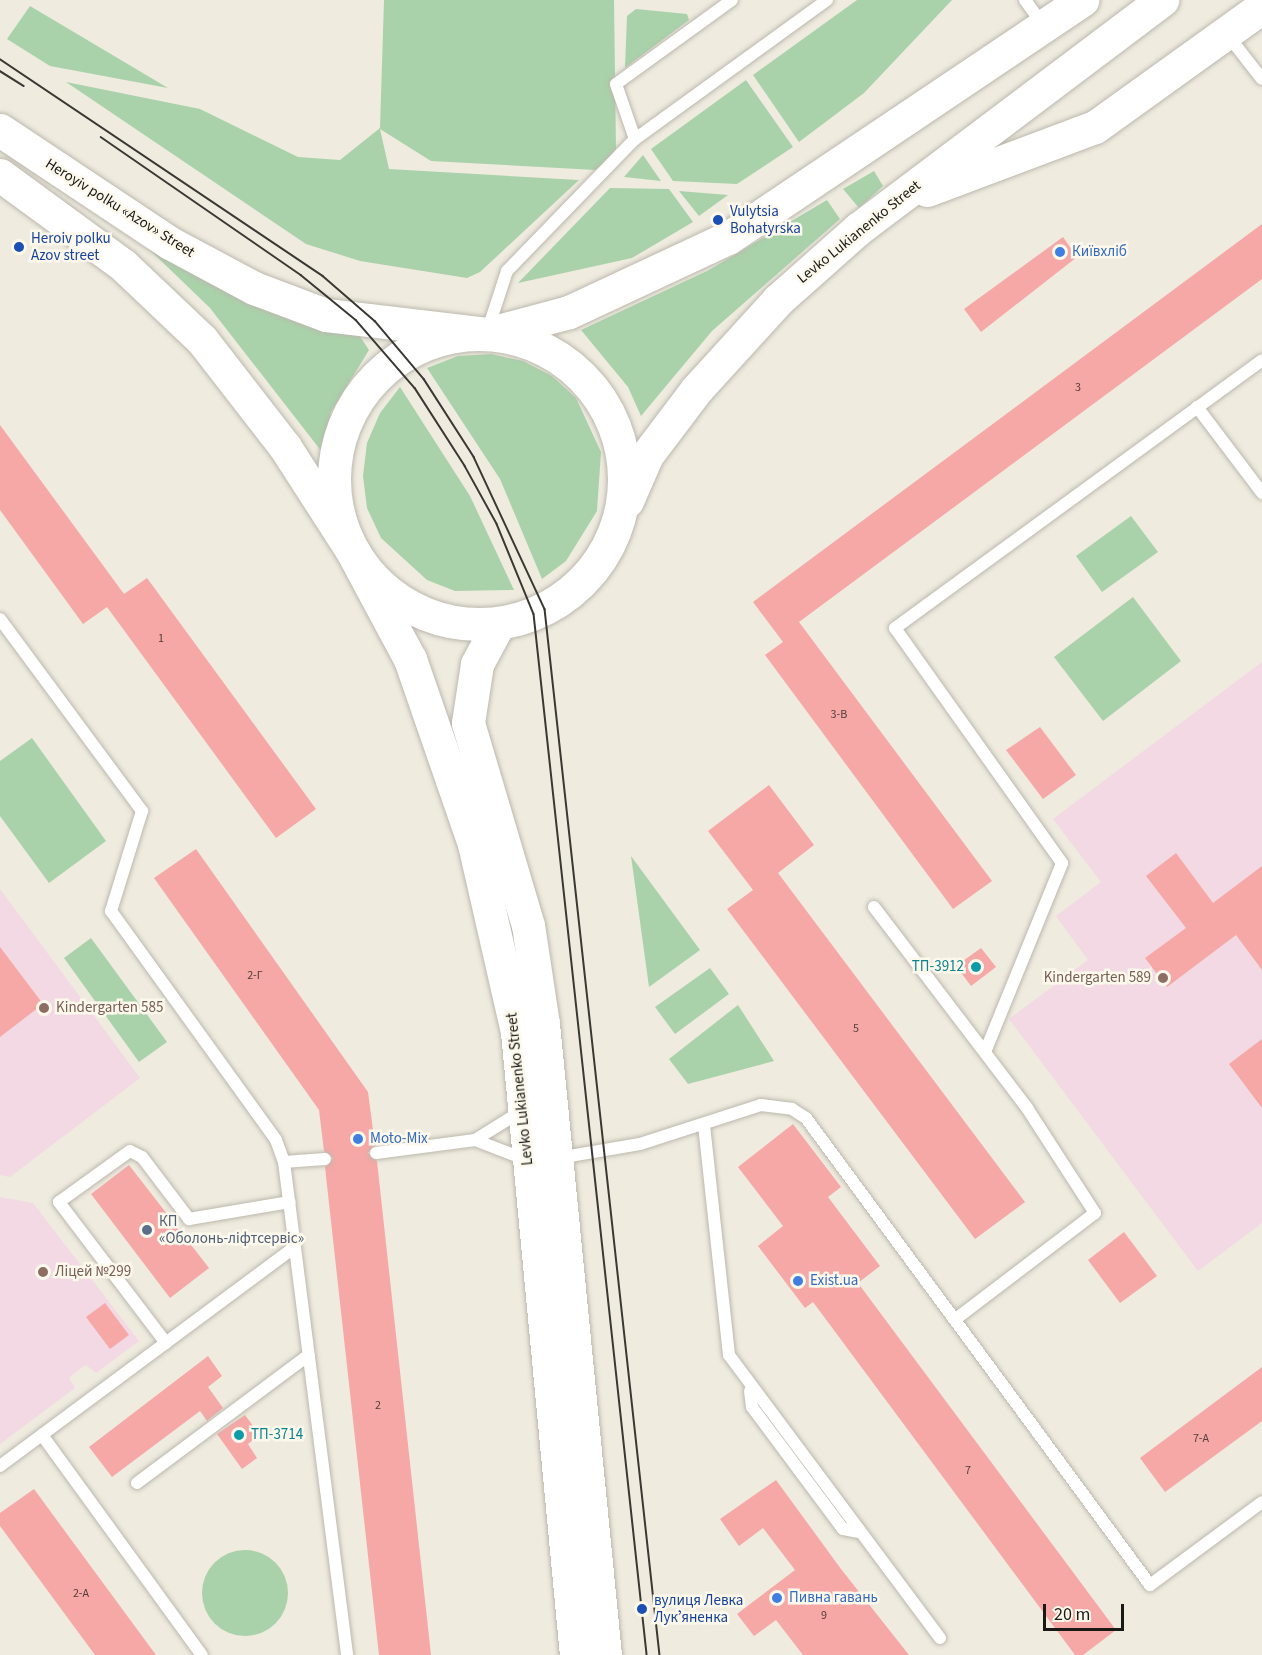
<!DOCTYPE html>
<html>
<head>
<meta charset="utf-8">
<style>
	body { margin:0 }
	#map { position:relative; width:1262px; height:1655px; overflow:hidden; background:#efebdf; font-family:"Source Sans 3",sans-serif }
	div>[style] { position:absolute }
	.education>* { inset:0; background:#f2d9e3 }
	.green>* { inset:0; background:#a9d2aa }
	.round { border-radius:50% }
	.building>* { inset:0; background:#f5a8a6 }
	.roads { filter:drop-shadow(0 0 2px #bcb8ad) drop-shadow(0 0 2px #bcb8ad) }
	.lane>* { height:12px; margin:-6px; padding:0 6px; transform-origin:6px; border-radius:6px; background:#fff }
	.secondary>* { height:33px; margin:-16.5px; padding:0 16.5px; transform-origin:16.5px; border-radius:16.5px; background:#fff }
	.secondary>.ring { margin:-16.5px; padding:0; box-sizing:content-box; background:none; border:33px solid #fff; border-radius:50% }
	.tram>* { height:1.5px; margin:-0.75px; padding:0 0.75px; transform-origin:0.75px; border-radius:0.75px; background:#3a3833 }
	.dots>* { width:16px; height:16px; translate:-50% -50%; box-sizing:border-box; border:3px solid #fcf8ec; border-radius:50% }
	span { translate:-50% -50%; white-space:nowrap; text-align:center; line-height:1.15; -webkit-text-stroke:5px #fcf8ec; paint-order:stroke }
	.number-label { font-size:12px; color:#523d39 }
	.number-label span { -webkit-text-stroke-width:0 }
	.street-label { font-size:15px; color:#1b1915 }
	.transit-label { font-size:15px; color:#164399 }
	.left { translate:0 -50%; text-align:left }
	.shop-label { font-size:15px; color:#366cbe }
	.culture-label { font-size:15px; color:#0d838f }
	.right { translate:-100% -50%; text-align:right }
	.education-label { font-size:15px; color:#785e54 }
	.service-label { font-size:15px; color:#4e5e75 }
	.scale { position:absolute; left:1043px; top:1604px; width:81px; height:27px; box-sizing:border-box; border:3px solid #1b1915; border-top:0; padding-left:8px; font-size:18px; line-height:21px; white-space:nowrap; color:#1b1915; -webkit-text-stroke:4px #fcf8ec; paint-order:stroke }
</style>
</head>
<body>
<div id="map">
	<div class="education">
		<i style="clip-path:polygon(1262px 662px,1262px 1223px,1198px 1271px,1009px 1019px,1088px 960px,1056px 916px,1101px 882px,1053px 819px)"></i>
		<i style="clip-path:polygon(0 889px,140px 1078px,10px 1177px,0 1175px)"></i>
		<i style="clip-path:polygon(0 1197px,33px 1203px,139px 1341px,96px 1373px,86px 1365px,77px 1371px,69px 1378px,75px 1388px,0 1444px)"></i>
	</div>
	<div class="green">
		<i style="clip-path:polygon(384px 0,614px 0,616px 150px,596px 170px,431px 161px,380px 129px,389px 169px,579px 180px,480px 272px,467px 278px,360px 261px,306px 244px,66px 82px,200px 109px,298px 157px,340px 160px,380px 128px)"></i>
		<i style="clip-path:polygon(857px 0,952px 0,864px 93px,799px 142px,753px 75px)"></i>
		<i style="clip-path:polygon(30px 6px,168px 88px,50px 66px,7px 39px)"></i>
		<i style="clip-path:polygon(636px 9px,687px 14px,689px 20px,625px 68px,627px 16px)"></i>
		<i style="clip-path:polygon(746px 80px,793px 147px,737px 184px,673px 181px,651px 149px)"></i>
		<i style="clip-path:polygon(643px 155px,661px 181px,624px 177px)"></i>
		<i style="clip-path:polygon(874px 171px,883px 186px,859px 208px,843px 189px)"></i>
		<i style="clip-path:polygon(610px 188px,669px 189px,693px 222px,632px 258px,518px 283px)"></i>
		<i style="clip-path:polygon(679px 191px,728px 195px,699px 216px)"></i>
		<i style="clip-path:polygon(827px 200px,840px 219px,712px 331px,641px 416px,628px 387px,581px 330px,709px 270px)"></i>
		<i style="clip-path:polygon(125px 226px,359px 335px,369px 350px,331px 412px,322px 452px,210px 308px)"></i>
		<i style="clip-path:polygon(491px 354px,523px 361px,552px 376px,576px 398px,601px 452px,597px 511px,566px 561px,542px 579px,500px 479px,427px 368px,458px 356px)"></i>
		<i style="clip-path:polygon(400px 387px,470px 496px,514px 590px,455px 591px,427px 580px,381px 538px,367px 508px,363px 476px,367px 443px,380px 413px)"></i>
		<i style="clip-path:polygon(1131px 516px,1158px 552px,1102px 592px,1076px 556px)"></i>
		<i style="clip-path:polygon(1133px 597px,1181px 661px,1103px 721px,1054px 657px)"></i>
		<i style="clip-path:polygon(32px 738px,106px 841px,49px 883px,0 816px,0 761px)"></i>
		<i style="clip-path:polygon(631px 856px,700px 950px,649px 987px)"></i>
		<i style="clip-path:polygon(91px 938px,167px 1042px,139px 1062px,64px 958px)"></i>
		<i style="clip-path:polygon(710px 968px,729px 994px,675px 1034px,655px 1007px)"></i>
		<i style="clip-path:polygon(738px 1005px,774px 1061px,688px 1084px,669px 1059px)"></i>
		<i class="round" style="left:202px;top:1550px;width:86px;height:86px"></i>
	</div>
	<div class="building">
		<i style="clip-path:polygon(1262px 224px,1262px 279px,799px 622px,992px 881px,953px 909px,765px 655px,783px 642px,753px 602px)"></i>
		<i style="clip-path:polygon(1063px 237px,1077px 257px,981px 332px,964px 309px)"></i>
		<i style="clip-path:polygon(0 425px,124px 594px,147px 578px,316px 809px,276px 838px,107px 607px,83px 624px,0 510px)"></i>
		<i style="clip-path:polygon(1040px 727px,1076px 775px,1043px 799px,1006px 750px)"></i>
		<i style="clip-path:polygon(769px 785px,814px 845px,778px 873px,1025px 1202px,975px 1239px,727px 909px,753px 890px,708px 831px)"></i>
		<i style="clip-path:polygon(196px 849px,368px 1092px,375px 1145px,368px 1153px,377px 1161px,431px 1655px,379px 1655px,325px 1167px,333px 1158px,324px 1151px,319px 1110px,154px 878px)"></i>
		<i style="clip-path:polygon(1176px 853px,1213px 903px,1262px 866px,1262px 970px,1236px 935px,1167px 987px,1145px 958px,1186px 928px,1146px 876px)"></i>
		<i style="clip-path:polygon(0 947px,43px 1004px,0 1037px)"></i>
		<i style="clip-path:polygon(981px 948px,996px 967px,971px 986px,956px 966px)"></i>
		<i style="clip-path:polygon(1262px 1039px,1262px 1108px,1229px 1064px)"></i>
		<i style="clip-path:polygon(793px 1124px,841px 1187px,828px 1197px,880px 1266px,858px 1283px,1116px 1630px,1083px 1655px,1075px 1655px,813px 1302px,805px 1308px,758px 1246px,783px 1226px,738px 1167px)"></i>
		<i style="clip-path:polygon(129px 1165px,209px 1268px,170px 1298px,91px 1194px)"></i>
		<i style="clip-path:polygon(1124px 1232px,1157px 1276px,1120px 1303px,1088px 1260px)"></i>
		<i style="clip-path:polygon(105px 1303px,129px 1335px,110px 1349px,86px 1317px)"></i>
		<i style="clip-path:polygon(208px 1356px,222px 1376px,208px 1387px,223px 1408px,207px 1421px,200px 1411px,112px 1477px,89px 1447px)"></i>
		<i style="clip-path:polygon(1262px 1367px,1262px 1421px,1165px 1492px,1140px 1458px)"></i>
		<i style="clip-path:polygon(245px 1415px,260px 1435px,248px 1444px,257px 1458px,242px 1469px,217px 1434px)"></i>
		<i style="clip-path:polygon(776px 1480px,841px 1569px,909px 1655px,803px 1655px,776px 1620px,754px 1636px,737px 1614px,795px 1570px,763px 1528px,739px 1546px,720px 1519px)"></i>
		<i style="clip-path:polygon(34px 1489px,67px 1534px,156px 1655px,95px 1655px,0 1526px,0 1513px)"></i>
	</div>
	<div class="roads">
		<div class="lane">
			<i style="left:1025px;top:0;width:32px;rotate:54deg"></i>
			<i style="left:1226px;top:33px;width:58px;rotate:52deg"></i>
			<i style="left:635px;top:139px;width:58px;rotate:-109.1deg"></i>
			<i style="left:616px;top:84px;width:143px;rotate:-35.9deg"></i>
			<i style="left:488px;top:329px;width:61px;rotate:-71.9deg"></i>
			<i style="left:507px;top:271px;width:184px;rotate:-45.9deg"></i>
			<i style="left:635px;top:139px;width:237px;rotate:-35.9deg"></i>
			<i style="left:1197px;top:407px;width:108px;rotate:52.9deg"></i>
			<i style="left:0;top:619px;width:239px;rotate:53.5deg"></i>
			<i style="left:142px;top:811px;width:105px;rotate:107.2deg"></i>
			<i style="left:111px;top:911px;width:282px;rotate:54.2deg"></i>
			<i style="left:276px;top:1140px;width:23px;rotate:70deg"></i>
			<i style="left:284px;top:1162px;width:497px;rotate:82.7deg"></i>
			<i style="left:874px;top:907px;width:253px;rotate:52.7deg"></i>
			<i style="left:1027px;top:1108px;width:125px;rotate:57.1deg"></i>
			<i style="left:1095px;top:1213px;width:173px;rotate:142.7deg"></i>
			<i style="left:985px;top:1052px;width:204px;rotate:-67.8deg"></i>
			<i style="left:1062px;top:863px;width:288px;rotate:-125.4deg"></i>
			<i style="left:895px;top:628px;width:454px;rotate:-36.1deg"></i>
			<i style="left:704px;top:1125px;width:231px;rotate:83.8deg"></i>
			<i style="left:729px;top:1355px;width:353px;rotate:53.3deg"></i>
			<i style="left:475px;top:1140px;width:56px;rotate:21deg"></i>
			<i style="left:376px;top:1153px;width:100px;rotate:-7.5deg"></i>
			<i style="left:475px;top:1140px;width:57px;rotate:-32deg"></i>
			<i style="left:558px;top:1158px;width:83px;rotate:-9.7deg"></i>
			<i style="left:640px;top:1144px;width:127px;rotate:-17.9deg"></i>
			<i style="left:761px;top:1105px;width:31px;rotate:7deg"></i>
			<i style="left:792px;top:1109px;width:17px;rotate:33deg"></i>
			<i style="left:806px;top:1118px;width:580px;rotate:53.62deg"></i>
			<i style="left:1150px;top:1585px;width:139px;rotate:-36.5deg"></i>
			<i style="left:284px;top:1162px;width:41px;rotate:-4.2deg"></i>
			<i style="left:166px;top:1343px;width:177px;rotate:-127.2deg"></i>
			<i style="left:59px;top:1202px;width:87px;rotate:-35.7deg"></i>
			<i style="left:130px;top:1151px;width:13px;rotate:27deg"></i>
			<i style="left:142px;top:1157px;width:78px;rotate:52.8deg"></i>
			<i style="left:189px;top:1219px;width:102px;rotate:-9.6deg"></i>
			<i style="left:750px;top:1391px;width:16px;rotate:83deg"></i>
			<i style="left:752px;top:1407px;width:152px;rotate:53.3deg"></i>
			<i style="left:843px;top:1529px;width:15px;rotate:11deg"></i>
			<i style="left:42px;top:1435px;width:272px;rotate:54deg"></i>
			<i style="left:0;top:1466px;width:367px;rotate:-36.6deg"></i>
			<i style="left:137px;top:1483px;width:214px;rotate:-36.7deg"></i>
		</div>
		<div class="secondary">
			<i style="left:0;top:130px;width:204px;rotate:33.6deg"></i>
			<i style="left:170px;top:243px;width:95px;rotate:28.2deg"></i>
			<i style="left:254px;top:288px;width:77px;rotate:20.6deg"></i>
			<i style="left:326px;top:315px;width:162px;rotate:6.7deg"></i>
			<i style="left:487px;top:334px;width:85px;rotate:-15deg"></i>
			<i style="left:569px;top:312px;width:175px;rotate:-25deg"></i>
			<i style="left:728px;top:238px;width:427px;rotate:-33.9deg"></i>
			<i style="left:0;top:175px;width:152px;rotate:36.2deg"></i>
			<i style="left:123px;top:265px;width:109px;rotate:43.5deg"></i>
			<i style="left:202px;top:340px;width:135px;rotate:52.2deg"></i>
			<i style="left:285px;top:447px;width:124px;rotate:57.2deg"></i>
			<i style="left:352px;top:551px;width:123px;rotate:61.8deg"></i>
			<i style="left:410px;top:659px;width:196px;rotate:70.9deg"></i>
			<i style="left:474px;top:844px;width:193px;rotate:77.1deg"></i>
			<i style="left:517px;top:1032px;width:626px;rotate:84.59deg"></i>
			<i style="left:927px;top:190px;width:179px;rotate:-20.6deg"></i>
			<i style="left:1095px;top:127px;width:206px;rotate:-35.7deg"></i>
			<i class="ring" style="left:334px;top:334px;width:257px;height:257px"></i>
			<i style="left:627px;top:501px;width:50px;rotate:-66.5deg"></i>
			<i style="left:647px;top:455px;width:83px;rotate:-52.9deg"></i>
			<i style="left:697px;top:389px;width:120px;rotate:-47.7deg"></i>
			<i style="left:778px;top:300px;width:107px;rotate:-41.6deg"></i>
			<i style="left:858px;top:229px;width:381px;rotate:-37deg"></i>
			<i style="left:499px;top:623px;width:47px;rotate:118.2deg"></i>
			<i style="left:477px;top:664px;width:60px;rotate:98.7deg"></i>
			<i style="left:468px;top:723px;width:211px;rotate:73.5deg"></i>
			<i style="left:528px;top:925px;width:100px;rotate:81.4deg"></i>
			<i style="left:543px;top:1024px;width:634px;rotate:84.39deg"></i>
		</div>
	</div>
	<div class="tram">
		<i style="left:0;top:59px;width:389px;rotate:33.9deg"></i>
		<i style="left:323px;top:276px;width:69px;rotate:40.9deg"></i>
		<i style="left:375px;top:321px;width:76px;rotate:49.8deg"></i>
		<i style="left:424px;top:379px;width:93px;rotate:57.3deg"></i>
		<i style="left:474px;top:457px;width:168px;rotate:65deg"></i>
		<i style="left:545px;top:609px;width:1052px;rotate:83.73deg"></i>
		<i style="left:0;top:71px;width:28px;rotate:32deg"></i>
		<i style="left:101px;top:137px;width:243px;rotate:34.6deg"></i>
		<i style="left:301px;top:275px;width:71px;rotate:39.3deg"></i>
		<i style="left:356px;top:320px;width:90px;rotate:49.1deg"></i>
		<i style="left:415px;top:388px;width:93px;rotate:57.3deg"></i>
		<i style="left:465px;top:466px;width:66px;rotate:61.1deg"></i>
		<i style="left:497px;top:524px;width:97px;rotate:67.7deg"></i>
		<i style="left:534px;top:614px;width:1047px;rotate:83.8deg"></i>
	</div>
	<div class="dots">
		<i style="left:718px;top:220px;background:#1a4fb4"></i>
		<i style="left:19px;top:247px;background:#1a4fb4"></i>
		<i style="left:1060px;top:252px;background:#3f7fe0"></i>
		<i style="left:976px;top:967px;background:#0f9aa8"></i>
		<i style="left:1163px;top:978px;background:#8d6e63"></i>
		<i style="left:44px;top:1008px;background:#8d6e63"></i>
		<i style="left:358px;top:1139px;background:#3f7fe0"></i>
		<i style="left:147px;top:1230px;background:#5c6f8a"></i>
		<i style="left:43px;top:1272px;background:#8d6e63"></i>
		<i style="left:798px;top:1281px;background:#3f7fe0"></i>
		<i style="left:239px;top:1435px;background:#0f9aa8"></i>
		<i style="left:777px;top:1598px;background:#3f7fe0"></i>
		<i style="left:642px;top:1609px;background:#1a4fb4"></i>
	</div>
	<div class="number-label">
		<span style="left:1078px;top:388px">3</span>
		<span style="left:161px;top:639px">1</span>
		<span style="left:839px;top:715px">3-В</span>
		<span style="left:255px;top:976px">2-Г</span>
		<span style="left:856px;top:1029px">5</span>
		<span style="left:378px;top:1406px">2</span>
		<span style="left:1201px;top:1439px">7-А</span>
		<span style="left:968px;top:1471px">7</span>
		<span style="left:81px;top:1594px">2-А</span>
		<span style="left:824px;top:1616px">9</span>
	</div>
	<div class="street-label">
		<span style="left:120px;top:208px;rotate:32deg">Heroyiv polku «Azov» Street</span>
		<span style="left:859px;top:232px;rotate:-39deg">Levko Lukianenko Street</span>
		<span style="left:520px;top:1089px;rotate:-96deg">Levko Lukianenko Street</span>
	</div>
	<div class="transit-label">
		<span class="left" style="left:730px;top:220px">Vulytsia<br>Bohatyrska</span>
		<span class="left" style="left:31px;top:247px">Heroiv polku<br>Azov street</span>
		<span class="left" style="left:654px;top:1609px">вулиця Левка<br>Лукʼяненка</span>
	</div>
	<div class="shop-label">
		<span class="left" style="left:1072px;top:252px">Київхліб</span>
		<span class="left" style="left:370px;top:1139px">Moto-Mix</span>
		<span class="left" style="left:810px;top:1281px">Exist.ua</span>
		<span class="left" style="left:789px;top:1598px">Пивна гавань</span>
	</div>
	<div class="culture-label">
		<span class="right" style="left:964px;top:967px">ТП-3912</span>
		<span class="left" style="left:251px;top:1435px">ТП-3714</span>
	</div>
	<div class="education-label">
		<span class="right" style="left:1151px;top:978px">Kindergarten 589</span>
		<span class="left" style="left:56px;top:1008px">Kindergarten 585</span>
		<span class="left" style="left:55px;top:1272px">Ліцей №299</span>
	</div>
	<div class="service-label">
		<span class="left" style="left:159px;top:1230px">КП<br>«Оболонь-ліфтсервіс»</span>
	</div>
	<div class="scale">20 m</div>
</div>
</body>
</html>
